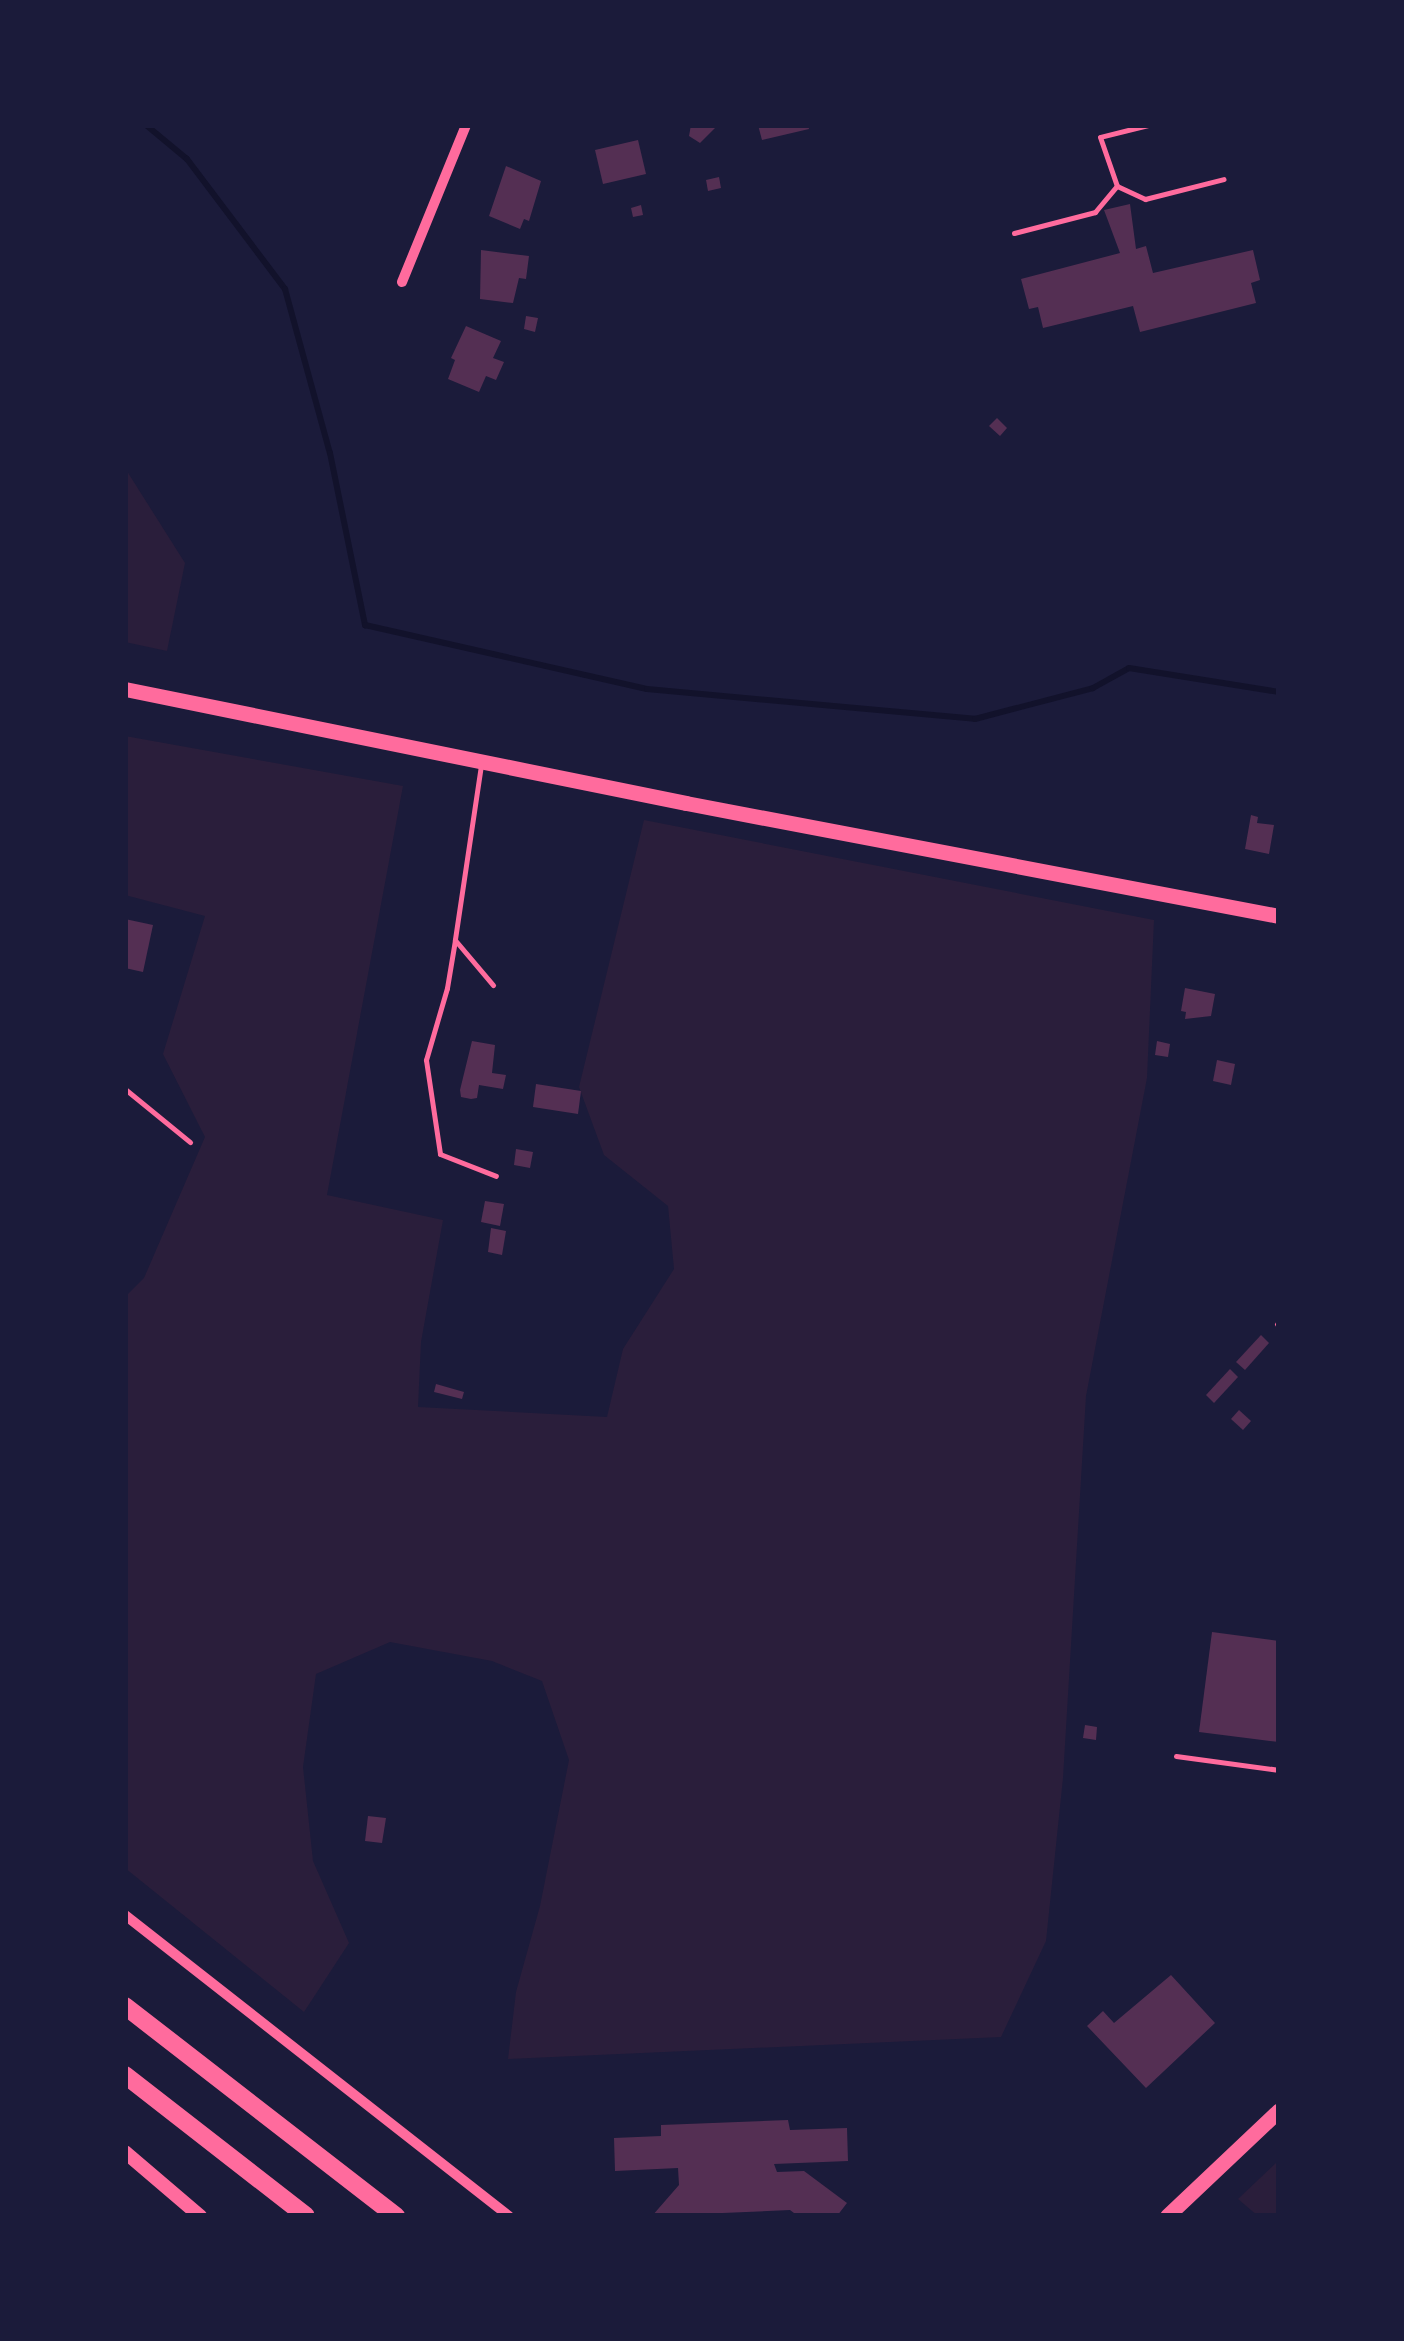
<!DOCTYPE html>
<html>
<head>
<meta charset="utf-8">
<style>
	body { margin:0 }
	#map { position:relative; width:1404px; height:2341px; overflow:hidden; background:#1b1b3a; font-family:Figtree,sans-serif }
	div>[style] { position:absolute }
	.green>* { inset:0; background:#2a1e3b }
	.stream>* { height:6px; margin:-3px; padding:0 3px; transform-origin:3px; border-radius:3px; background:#12122b }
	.building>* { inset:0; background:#542f53 }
	.service>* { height:5px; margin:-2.5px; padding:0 2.5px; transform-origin:2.5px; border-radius:2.5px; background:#ff6b9d }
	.minor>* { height:10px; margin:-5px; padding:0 5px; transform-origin:5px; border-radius:5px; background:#ff6b9d }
	.tertiary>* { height:14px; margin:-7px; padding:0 7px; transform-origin:7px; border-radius:7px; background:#ff6b9d }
	.secondary>* { height:15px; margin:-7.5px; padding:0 7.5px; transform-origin:7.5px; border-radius:7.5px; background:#ff6b9d }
	.trunk>* { height:18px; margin:-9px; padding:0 9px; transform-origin:9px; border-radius:9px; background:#ff6b9d }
	span { translate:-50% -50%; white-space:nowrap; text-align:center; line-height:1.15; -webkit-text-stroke:8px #1b1b3a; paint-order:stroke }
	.frame { position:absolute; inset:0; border:128px solid #1b1b3a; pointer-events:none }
</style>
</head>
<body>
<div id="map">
	<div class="green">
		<i style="clip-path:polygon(125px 468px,185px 563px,167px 651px,125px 642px)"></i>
		<i style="clip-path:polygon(125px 736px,403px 786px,327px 1195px,443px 1220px,421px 1342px,418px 1407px,607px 1417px,623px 1349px,674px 1269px,668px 1206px,604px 1155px,579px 1087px,644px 820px,1154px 920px,1147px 1078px,1086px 1396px,1063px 1778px,1046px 1941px,1001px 2037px,508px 2059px,516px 1992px,540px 1906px,569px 1760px,542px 1681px,492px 1661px,390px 1642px,316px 1674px,303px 1767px,313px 1861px,349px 1943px,304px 2012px,125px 1868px,125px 1297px,144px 1278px,205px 1137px,163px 1054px,205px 916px,125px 895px)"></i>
		<i style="clip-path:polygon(1277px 2162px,1279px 2216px,1258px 2216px,1238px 2199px)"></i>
	</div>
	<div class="stream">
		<i style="left:146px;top:125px;width:53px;rotate:39.7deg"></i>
		<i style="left:187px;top:159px;width:163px;rotate:53deg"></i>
		<i style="left:285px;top:289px;width:170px;rotate:74.7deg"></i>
		<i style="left:330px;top:453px;width:176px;rotate:78.5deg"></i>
		<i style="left:365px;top:625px;width:289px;rotate:12.8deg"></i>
		<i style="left:647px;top:689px;width:329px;rotate:5.2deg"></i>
		<i style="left:975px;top:719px;width:122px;rotate:-14.7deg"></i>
		<i style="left:1093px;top:688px;width:41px;rotate:-29.1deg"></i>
		<i style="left:1129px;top:668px;width:152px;rotate:9.1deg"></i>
	</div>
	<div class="building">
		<i style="clip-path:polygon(691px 125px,718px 125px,700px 143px,689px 136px)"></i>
		<i style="clip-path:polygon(758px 125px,808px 125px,809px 129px,762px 140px)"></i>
		<i style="clip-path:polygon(638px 140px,646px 174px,603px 184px,595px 150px)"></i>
		<i style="clip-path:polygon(506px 166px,541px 181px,529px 221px,524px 219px,520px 229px,489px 216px)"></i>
		<i style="clip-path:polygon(719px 177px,721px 188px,708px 191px,706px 180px)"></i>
		<i style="clip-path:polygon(1130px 204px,1136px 249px,1146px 246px,1153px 273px,1253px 250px,1260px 280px,1251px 283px,1256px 303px,1140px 332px,1133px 306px,1043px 328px,1038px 307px,1029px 309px,1021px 279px,1120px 253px,1104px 210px)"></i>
		<i style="clip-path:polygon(641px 205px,643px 215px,633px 217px,631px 208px)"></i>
		<i style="clip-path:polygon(481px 250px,529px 256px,526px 279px,519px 278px,513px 303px,480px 299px)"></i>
		<i style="clip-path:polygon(526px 316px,538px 318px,535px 332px,524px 329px)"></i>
		<i style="clip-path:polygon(466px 326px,501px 341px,493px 358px,504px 362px,496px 380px,486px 376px,479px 392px,448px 379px,455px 360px,451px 358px)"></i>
		<i style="clip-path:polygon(997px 418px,1007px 428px,1000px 436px,989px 426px)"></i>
		<i style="clip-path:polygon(1251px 815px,1258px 817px,1257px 823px,1274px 825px,1269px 854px,1245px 849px)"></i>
		<i style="clip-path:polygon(125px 919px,153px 925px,143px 972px,125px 968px)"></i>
		<i style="clip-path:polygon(1185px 988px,1215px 994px,1211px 1016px,1185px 1019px,1186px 1012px,1181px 1011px)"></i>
		<i style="clip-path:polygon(472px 1041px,495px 1045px,492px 1073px,506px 1075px,503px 1089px,479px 1085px,477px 1098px,471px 1099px,461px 1097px,460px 1090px)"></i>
		<i style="clip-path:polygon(1157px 1041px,1170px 1044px,1168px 1057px,1155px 1055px)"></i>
		<i style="clip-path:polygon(1217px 1060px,1235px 1064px,1231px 1085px,1213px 1081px)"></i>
		<i style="clip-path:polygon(536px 1084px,581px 1091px,578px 1114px,533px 1107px)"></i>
		<i style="clip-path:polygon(516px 1149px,533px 1152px,530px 1168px,514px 1165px)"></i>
		<i style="clip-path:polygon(485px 1201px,504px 1204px,500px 1226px,481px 1222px)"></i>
		<i style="clip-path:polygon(491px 1228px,506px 1231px,502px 1255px,488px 1252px)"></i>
		<i style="clip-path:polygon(1261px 1335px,1269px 1343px,1245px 1370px,1236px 1362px)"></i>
		<i style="clip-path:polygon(1230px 1369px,1238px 1377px,1214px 1403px,1206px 1395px)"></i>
		<i style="clip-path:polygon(436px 1384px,464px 1392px,462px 1399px,434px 1392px)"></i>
		<i style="clip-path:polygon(1239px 1410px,1251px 1421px,1243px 1430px,1231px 1419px)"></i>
		<i style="clip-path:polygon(1212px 1632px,1279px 1641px,1279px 1742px,1199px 1732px)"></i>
		<i style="clip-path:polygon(1085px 1725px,1097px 1727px,1096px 1740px,1083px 1738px)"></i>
		<i style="clip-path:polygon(368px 1816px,386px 1818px,382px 1843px,365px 1841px)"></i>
		<i style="clip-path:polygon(1171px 1975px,1215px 2023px,1146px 2088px,1087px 2026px,1103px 2011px,1114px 2023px)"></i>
		<i style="clip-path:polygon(788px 2120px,790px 2130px,847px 2128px,848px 2161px,774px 2164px,777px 2172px,804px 2171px,847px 2203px,837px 2216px,798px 2216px,790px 2210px,652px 2216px,679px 2185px,678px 2168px,615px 2171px,614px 2138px,661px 2136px,661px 2125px)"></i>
	</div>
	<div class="service">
		<i style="left:1148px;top:125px;width:49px;rotate:166deg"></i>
		<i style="left:1100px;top:137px;width:52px;rotate:70.9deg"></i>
		<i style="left:1117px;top:186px;width:31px;rotate:25deg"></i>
		<i style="left:1145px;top:199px;width:81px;rotate:-14.2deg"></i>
		<i style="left:1014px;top:233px;width:84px;rotate:-14.5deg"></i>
		<i style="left:1095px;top:212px;width:34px;rotate:-50deg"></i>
		<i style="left:481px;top:765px;width:177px;rotate:98.5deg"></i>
		<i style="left:455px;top:940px;width:59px;rotate:49.8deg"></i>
		<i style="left:455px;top:940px;width:49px;rotate:99.5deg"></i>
		<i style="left:447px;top:988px;width:75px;rotate:106.3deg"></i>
		<i style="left:426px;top:1060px;width:95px;rotate:81.5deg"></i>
		<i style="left:440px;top:1154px;width:60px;rotate:21.4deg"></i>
		<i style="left:125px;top:995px;width:4px;rotate:90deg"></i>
		<i style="left:125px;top:1089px;width:84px;rotate:39.2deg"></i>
		<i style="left:1277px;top:1324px;width:3px;rotate:45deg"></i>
		<i style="left:1176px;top:1756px;width:104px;rotate:7.7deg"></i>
	</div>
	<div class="minor">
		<i style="left:402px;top:282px;width:170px;rotate:-67.8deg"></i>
		<i style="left:125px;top:1915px;width:488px;rotate:38.1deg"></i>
	</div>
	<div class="tertiary">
		<i style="left:125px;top:2152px;width:99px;rotate:40.5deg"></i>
	</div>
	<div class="secondary">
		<i style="left:125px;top:689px;width:572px;rotate:11.49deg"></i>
		<i style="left:686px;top:803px;width:604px;rotate:10.79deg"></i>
		<i style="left:1167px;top:2216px;width:154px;rotate:-43.4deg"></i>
	</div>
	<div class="trunk">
		<i style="left:125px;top:2006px;width:343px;rotate:37.8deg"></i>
		<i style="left:125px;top:2075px;width:229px;rotate:37.9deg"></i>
	</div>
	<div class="frame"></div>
</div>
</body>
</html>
